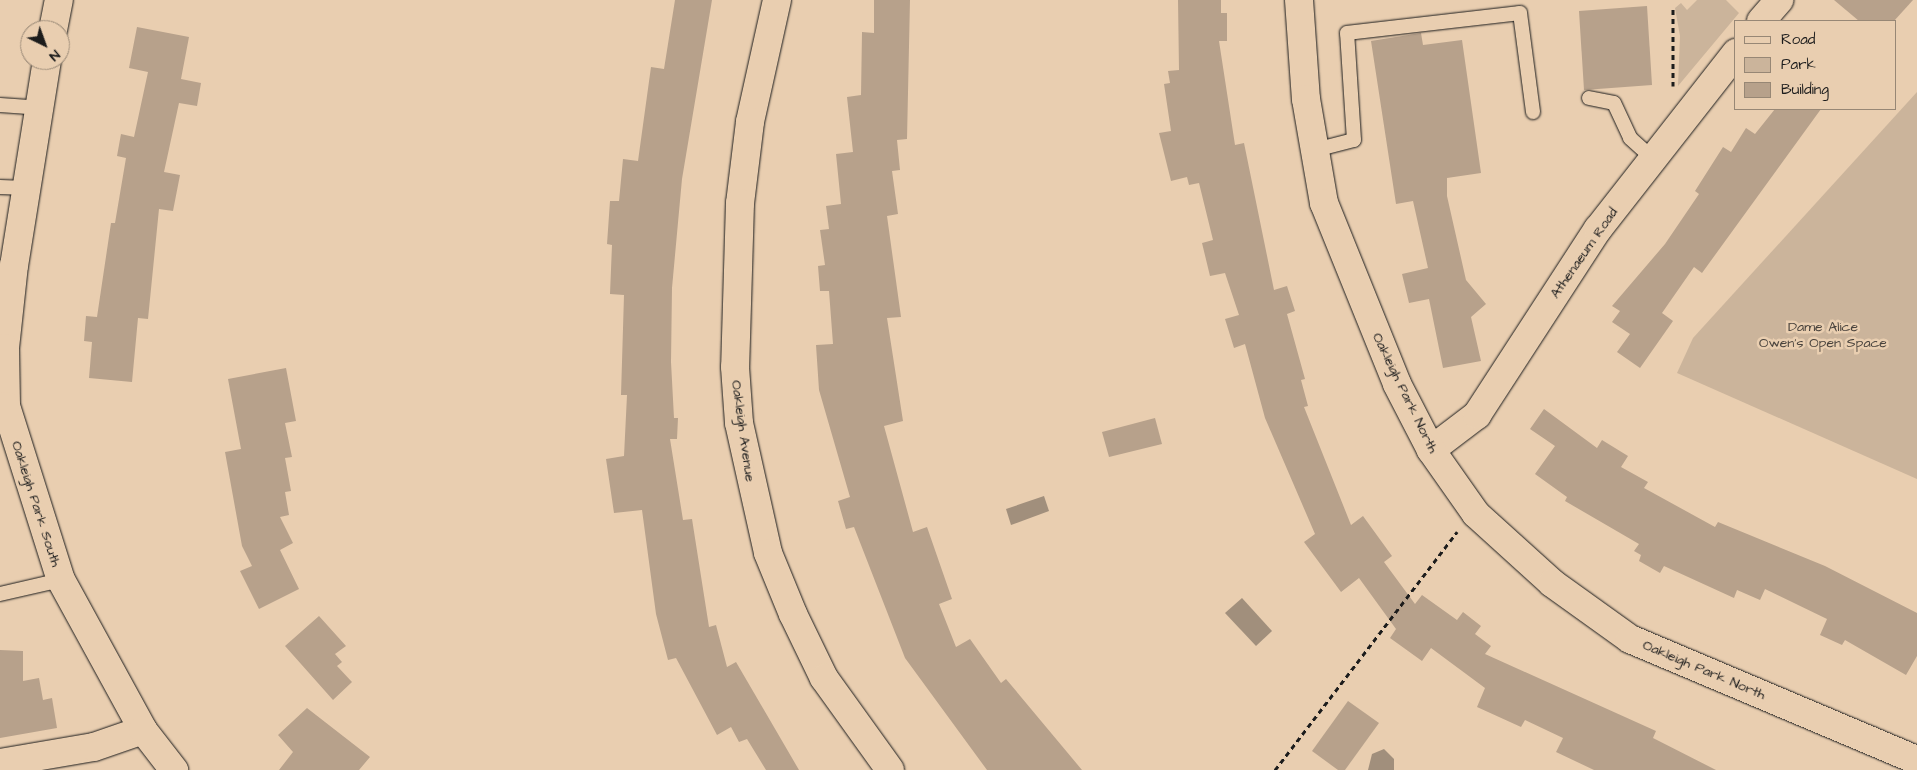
<!DOCTYPE html>
<html>
<head>
<meta charset="utf-8">
<style>
	body { margin:0 }
	#map { position:relative; width:1917px; height:770px; overflow:hidden; background:#e9ceb0; font-family:"Architects Daughter",sans-serif }
	div>[style] { position:absolute }
	.green>* { inset:0; background:#cbb49b }
	.water>* { inset:0; background:#a18f7c }
	.building>* { inset:0; background:#b7a18b }
	.path>* { height:3px; margin-top:-1.5px; transform-origin:0; background:repeating-linear-gradient(90deg,#1c1c1c 0 5px,transparent 0 9px) }
	.roads { filter:drop-shadow(0 0 1px #1c1c1c) drop-shadow(0 0 1px #1c1c1c) }
	.service>* { height:14px; margin:-7px; padding:0 7px; transform-origin:7px; border-radius:7px; background:#e9ceb0 }
	.minor>* { height:28px; margin:-14px; padding:0 14px; transform-origin:14px; border-radius:14px; background:#e9ceb0 }
	.tertiary>* { height:28px; margin:-14px; padding:0 14px; transform-origin:14px; border-radius:14px; background:#e9ceb0 }
	span { translate:-50% -50%; white-space:nowrap; text-align:center; line-height:1.15; -webkit-text-stroke:5px #e9ceb0; paint-order:stroke }
	.street-label { font-size:14px; color:#1c1c1c }
	.park-label { font-size:14px; color:#48423c }
	.legend { position:absolute; left:1734px; top:20px; width:162px; height:90px; box-sizing:border-box; background:#e9ceb0; border:1px solid #978775; margin:0; padding:6px 9px; list-style:none; font-size:15px; color:#1c1c1c }
	.legend li { display:flex; align-items:center; gap:10px; height:25px }
	.legend b { width:25px; border:1px solid #978775 }
	.north { position:absolute; left:20px; top:20px; width:50px; height:50px; box-sizing:border-box; background:#e9ceb0; border:1px solid #978775; border-radius:50%; rotate:138deg; font-size:14px; font-weight:700; line-height:20px; text-align:center; color:#1c1c1c }
	.north::after { content:''; display:block; margin:auto; width:18px; height:22px; background:#1c1c1c; clip-path:polygon(50% 0,100% 100%,50% 72%,0 100%) }
</style>
</head>
<body>
<div id="map">
	<div class="green">
		<i style="clip-path:polygon(1697px 0,1726px 0,1739px 13px,1678px 86px,1680px 36px,1675px 8px,1681px 3px,1687px 10px)"></i>
		<i style="clip-path:polygon(1917px 92px,1917px 479px,1677px 373px,1693px 338px)"></i>
	</div>
	<div class="water">
		<i style="clip-path:polygon(1044px 496px,1049px 511px,1011px 525px,1006px 509px)"></i>
		<i style="clip-path:polygon(1242px 598px,1272px 631px,1256px 646px,1225px 613px)"></i>
		<i style="clip-path:polygon(1384px 749px,1394px 759px,1394px 770px,1368px 770px,1372px 754px)"></i>
	</div>
	<div class="building">
		<i style="clip-path:polygon(675px 0,712px 0,682px 179px,672px 288px,671px 362px,674px 418px,678px 418px,677px 439px,670px 439px,683px 520px,692px 519px,709px 627px,716px 625px,727px 667px,736px 662px,799px 770px,766px 770px,747px 739px,739px 742px,731px 727px,717px 735px,676px 658px,668px 660px,656px 614px,642px 510px,614px 513px,606px 459px,624px 456px,627px 395px,621px 395px,624px 295px,610px 294px,612px 245px,607px 244px,610px 201px,619px 201px,623px 159px,638px 161px,651px 67px,664px 69px)"></i>
		<i style="clip-path:polygon(874px 0,910px 0,907px 139px,897px 140px,900px 170px,892px 171px,898px 214px,887px 216px,901px 317px,887px 318px,903px 421px,884px 426px,913px 532px,927px 527px,952px 599px,939px 604px,956px 647px,970px 639px,1001px 683px,1006px 679px,1082px 770px,987px 770px,905px 658px,854px 527px,846px 529px,838px 501px,850px 497px,819px 390px,816px 345px,833px 344px,829px 291px,820px 291px,818px 266px,825px 265px,820px 230px,829px 229px,826px 206px,841px 204px,836px 154px,853px 152px,847px 97px,861px 95px,862px 32px,874px 33px)"></i>
		<i style="clip-path:polygon(1178px 0,1221px 0,1221px 13px,1227px 13px,1227px 41px,1219px 41px,1235px 145px,1244px 143px,1274px 290px,1287px 286px,1295px 311px,1287px 314px,1305px 379px,1301px 380px,1308px 406px,1304px 407px,1351px 525px,1363px 516px,1392px 556px,1384px 562px,1415px 604px,1422px 595px,1457px 620px,1463px 612px,1481px 626px,1475px 634px,1491px 646px,1485px 654px,1656px 731px,1653px 738px,1716px 770px,1594px 770px,1556px 752px,1563px 738px,1525px 720px,1521px 727px,1477px 707px,1485px 688px,1431px 648px,1422px 661px,1390px 638px,1396px 629px,1359px 578px,1341px 592px,1304px 542px,1315px 534px,1265px 418px,1245px 344px,1234px 348px,1225px 319px,1239px 315px,1225px 273px,1210px 276px,1202px 243px,1213px 240px,1199px 183px,1189px 185px,1187px 177px,1171px 181px,1159px 133px,1171px 131px,1164px 84px,1170px 83px,1168px 71px,1179px 70px)"></i>
		<i style="clip-path:polygon(1834px 0,1913px 0,1894px 21px,1859px 21px)"></i>
		<i style="clip-path:polygon(1647px 6px,1652px 85px,1584px 90px,1579px 11px)"></i>
		<i style="clip-path:polygon(137px 27px,189px 37px,181px 79px,201px 83px,197px 106px,179px 103px,164px 172px,180px 175px,173px 211px,159px 209px,148px 319px,138px 318px,132px 382px,89px 378px,92px 342px,84px 341px,86px 316px,97px 317px,111px 223px,115px 223px,126px 158px,117px 156px,121px 134px,134px 137px,148px 72px,129px 68px)"></i>
		<i style="clip-path:polygon(1421px 33px,1423px 45px,1462px 40px,1481px 173px,1447px 178px,1447px 196px,1466px 280px,1486px 304px,1471px 317px,1481px 361px,1443px 368px,1429px 299px,1409px 303px,1402px 274px,1428px 268px,1413px 201px,1396px 204px,1371px 41px)"></i>
		<i style="clip-path:polygon(1775px 109px,1821px 109px,1702px 273px,1694px 267px,1662px 313px,1673px 321px,1640px 368px,1617px 352px,1630px 334px,1612px 322px,1620px 311px,1612px 306px,1665px 244px,1699px 194px,1695px 191px,1723px 147px,1731px 152px,1746px 128px,1755px 134px)"></i>
		<i style="clip-path:polygon(286px 368px,296px 421px,285px 423px,292px 457px,285px 458px,291px 491px,285px 492px,289px 515px,280px 517px,293px 543px,280px 550px,299px 589px,259px 609px,240px 571px,252px 566px,242px 546px,225px 452px,241px 449px,228px 379px)"></i>
		<i style="clip-path:polygon(1544px 409px,1597px 448px,1602px 440px,1628px 456px,1621px 467px,1648px 482px,1644px 488px,1715px 527px,1718px 522px,1825px 566px,1917px 613px,1917px 656px,1906px 675px,1845px 640px,1842px 645px,1820px 635px,1827px 619px,1765px 589px,1760px 600px,1737px 590px,1734px 598px,1664px 566px,1660px 573px,1639px 561px,1641px 555px,1634px 551px,1639px 544px,1565px 501px,1567px 497px,1535px 474px,1555px 446px,1530px 429px)"></i>
		<i style="clip-path:polygon(1155px 418px,1162px 444px,1109px 457px,1102px 432px)"></i>
		<i style="clip-path:polygon(319px 616px,346px 646px,335px 654px,342px 662px,337px 666px,352px 682px,333px 700px,285px 646px)"></i>
		<i style="clip-path:polygon(0 650px,23px 651px,23px 681px,39px 678px,43px 700px,52px 698px,57px 728px,0 738px)"></i>
		<i style="clip-path:polygon(1348px 701px,1379px 723px,1345px 770px,1338px 770px,1312px 751px)"></i>
		<i style="clip-path:polygon(307px 708px,370px 757px,359px 770px,279px 770px,293px 752px,278px 735px)"></i>
	</div>
	<div class="path">
		<i style="left:1673px;top:86px;width:77px;rotate:-90deg"></i>
		<i style="left:1275px;top:770px;width:300px;rotate:-52.6deg"></i>
	</div>
	<div class="roads">
		<div class="service">
			<i style="left:1589px;top:98px;width:25px;rotate:11deg"></i>
			<i style="left:1614px;top:103px;width:38px;rotate:65deg"></i>
			<i style="left:1630px;top:138px;width:30px;rotate:42deg"></i>
			<i style="left:0;top:105px;width:39px;rotate:4deg"></i>
			<i style="left:1315px;top:150px;width:40px;rotate:-14.4deg"></i>
			<i style="left:1354px;top:140px;width:107px;rotate:-93.7deg"></i>
			<i style="left:1347px;top:33px;width:174px;rotate:-6.6deg"></i>
			<i style="left:1520px;top:13px;width:100px;rotate:82.5deg"></i>
			<i style="left:0;top:187px;width:26px;rotate:2deg"></i>
			<i style="left:0;top:594px;width:63px;rotate:-12.9deg"></i>
		</div>
		<div class="minor">
			<i style="left:777px;top:0;width:125px;rotate:102.5deg"></i>
			<i style="left:750px;top:122px;width:82px;rotate:97deg"></i>
			<i style="left:740px;top:203px;width:164px;rotate:91.7deg"></i>
			<i style="left:735px;top:367px;width:56px;rotate:85.9deg"></i>
			<i style="left:739px;top:423px;width:133px;rotate:77.4deg"></i>
			<i style="left:768px;top:553px;width:66px;rotate:67.7deg"></i>
			<i style="left:793px;top:614px;width:71px;rotate:64.2deg"></i>
			<i style="left:824px;top:678px;width:113px;rotate:54.3deg"></i>
			<i style="left:1761px;top:21px;width:28px;rotate:-49deg"></i>
			<i style="left:1431px;top:450px;width:58px;rotate:-37.3deg"></i>
			<i style="left:1477px;top:415px;width:222px;rotate:-57deg"></i>
			<i style="left:1598px;top:229px;width:224px;rotate:-51.9deg"></i>
			<i style="left:0;top:763px;width:95px;rotate:-9.7deg"></i>
			<i style="left:94px;top:747px;width:52px;rotate:-19.1deg"></i>
		</div>
		<div class="tertiary">
			<i style="left:1299px;top:0;width:99px;rotate:86deg"></i>
			<i style="left:1306px;top:99px;width:106px;rotate:80.2deg"></i>
			<i style="left:1324px;top:203px;width:195px;rotate:68deg"></i>
			<i style="left:1397px;top:384px;width:74px;rotate:62.7deg"></i>
			<i style="left:1431px;top:450px;width:78px;rotate:54.9deg"></i>
			<i style="left:1476px;top:514px;width:103px;rotate:42.2deg"></i>
			<i style="left:1552px;top:583px;width:96px;rotate:35.7deg"></i>
			<i style="left:1630px;top:639px;width:311px;rotate:22.9deg"></i>
			<i style="left:53px;top:30px;width:31px;rotate:-79deg"></i>
			<i style="left:47px;top:60px;width:208px;rotate:99.1deg"></i>
			<i style="left:14px;top:265px;width:83px;rotate:96.2deg"></i>
			<i style="left:5px;top:348px;width:58px;rotate:89deg"></i>
			<i style="left:6px;top:406px;width:182px;rotate:72.5deg"></i>
			<i style="left:61px;top:580px;width:171px;rotate:61.3deg"></i>
			<i style="left:143px;top:730px;width:51px;rotate:52.2deg"></i>
		</div>
	</div>
	<div class="street-label">
		<span style="left:1584px;top:253px;rotate:-55deg">Athenaeum Road</span>
		<span style="left:1405px;top:393px;rotate:64deg">Oakleigh Park North</span>
		<span style="left:743px;top:431px;rotate:82deg">Oakleigh Avenue</span>
		<span style="left:36px;top:504px;rotate:72deg">Oakleigh Park South</span>
		<span style="left:1704px;top:670px;rotate:23deg">Oakleigh Park North</span>
	</div>
	<div class="park-label">
		<span style="left:1823px;top:335px">Dame Alice<br>Owen's Open Space</span>
	</div>
	<ul class="legend">
	<li><b style="height:6px;background:#e9ceb0"></b>Road</li>
	<li><b style="height:14px;background:#cbb49b"></b>Park</li>
	<li><b style="height:14px;background:#b7a18b"></b>Building</li>
	</ul>
	<div class="north">N</div>
</div>
</body>
</html>
